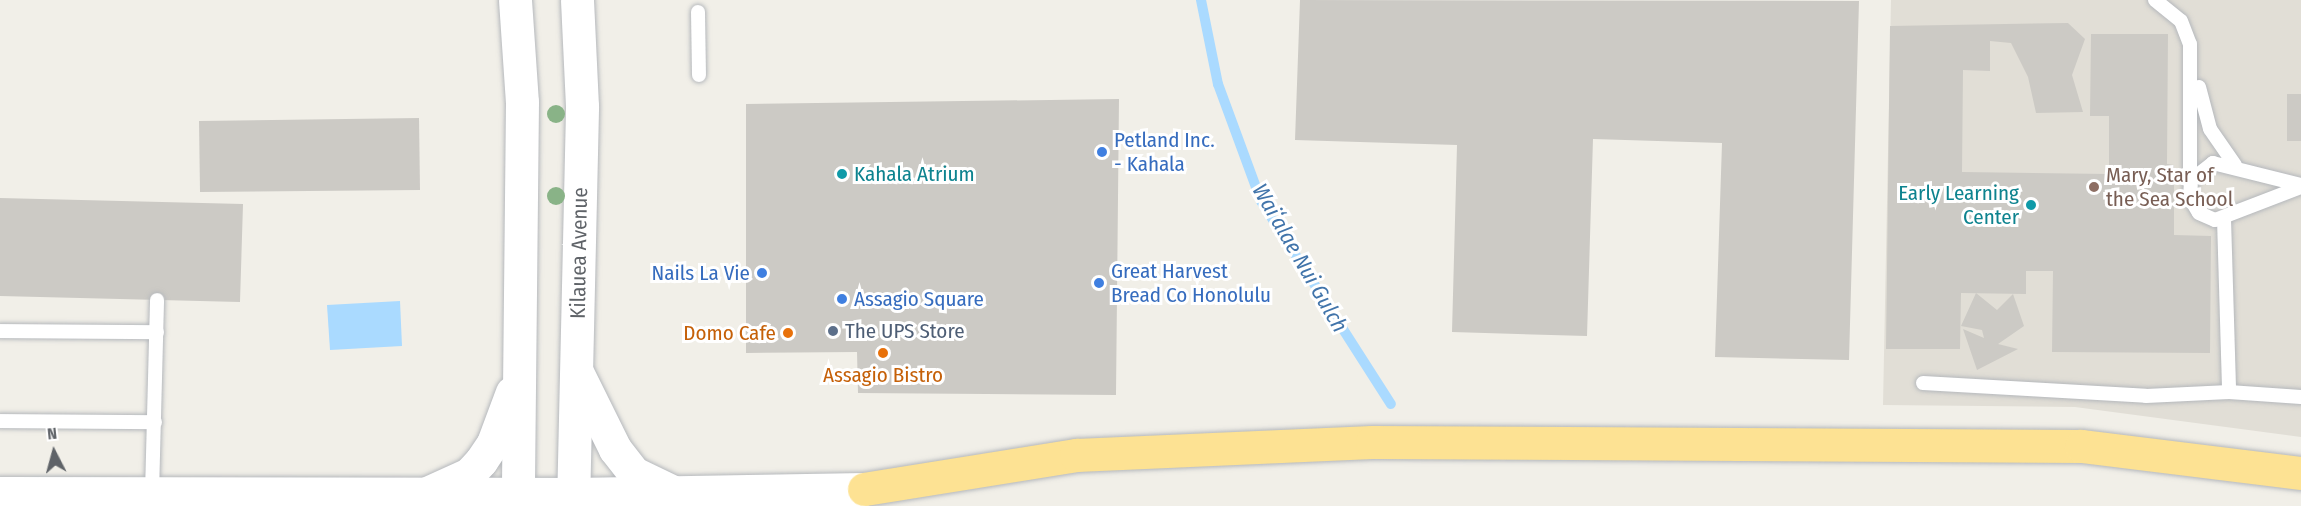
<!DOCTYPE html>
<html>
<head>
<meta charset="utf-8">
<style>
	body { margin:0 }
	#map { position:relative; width:2301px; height:506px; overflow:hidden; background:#f1efe8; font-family:"Fira Sans Condensed",sans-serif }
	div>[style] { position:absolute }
	.education>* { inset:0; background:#e1ded6 }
	.water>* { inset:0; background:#aadaff }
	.stream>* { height:10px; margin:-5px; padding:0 5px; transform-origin:5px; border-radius:5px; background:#aadaff }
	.building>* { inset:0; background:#cccac5 }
	.roads { filter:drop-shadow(0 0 2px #b5b8bc) drop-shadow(0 0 2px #b5b8bc) }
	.service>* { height:14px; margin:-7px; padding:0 7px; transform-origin:7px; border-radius:7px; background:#fff }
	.tertiary>* { height:33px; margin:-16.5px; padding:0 16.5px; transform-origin:16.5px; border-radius:16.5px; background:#fff }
	.secondary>* { height:33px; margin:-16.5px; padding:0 16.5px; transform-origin:16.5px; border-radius:16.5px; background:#fff }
	.motorway>* { height:33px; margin:-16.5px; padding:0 16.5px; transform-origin:16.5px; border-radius:16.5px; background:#fde293 }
	.trees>* { width:18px; height:18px; margin:-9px; border-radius:50%; background:#89b387 }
	.dots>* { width:16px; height:16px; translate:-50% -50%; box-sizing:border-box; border:3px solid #fff; border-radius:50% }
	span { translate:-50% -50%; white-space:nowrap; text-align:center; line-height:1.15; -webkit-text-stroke:6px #fff; paint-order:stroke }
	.shop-label { font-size:21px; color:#366cbe }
	.left { translate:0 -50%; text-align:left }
	.right { translate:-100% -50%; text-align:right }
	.culture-label { font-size:21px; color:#0d838f }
	.education-label { font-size:21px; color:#785e54 }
	.street-label { font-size:21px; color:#5f6368 }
	.service-label { font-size:21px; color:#4e5e75 }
	.food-label { font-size:21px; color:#c56008 }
	.water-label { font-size:22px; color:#4174aa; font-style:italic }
	.north { position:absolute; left:24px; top:422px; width:60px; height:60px; -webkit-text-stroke:4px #fff; paint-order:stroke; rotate:354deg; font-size:16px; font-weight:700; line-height:24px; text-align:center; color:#5f6368 }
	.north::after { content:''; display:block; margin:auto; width:21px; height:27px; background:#5f6368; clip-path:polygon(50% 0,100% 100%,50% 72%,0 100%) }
</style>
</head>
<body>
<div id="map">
	<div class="education">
		<i style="clip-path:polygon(1891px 0,2301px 0,2301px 437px,2075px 407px,1883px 405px)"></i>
	</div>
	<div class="water">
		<i style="clip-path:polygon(400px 301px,402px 346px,330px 350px,327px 305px)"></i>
	</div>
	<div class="stream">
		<i style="left:1201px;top:0;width:86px;rotate:78.6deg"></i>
		<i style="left:1218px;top:84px;width:125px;rotate:69.8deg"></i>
		<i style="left:1261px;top:201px;width:241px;rotate:57.4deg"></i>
	</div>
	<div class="building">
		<i style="clip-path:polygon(1300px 0,1859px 1px,1849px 360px,1715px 357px,1722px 143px,1593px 139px,1587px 336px,1452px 332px,1457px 145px,1295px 140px)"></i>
		<i style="clip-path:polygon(2068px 23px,2085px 39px,2072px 75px,2083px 112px,2036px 113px,2028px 77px,2011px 43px,1990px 41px,1990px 71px,1963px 70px,1962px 172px,2109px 174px,2109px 116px,2090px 116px,2091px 34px,2168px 34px,2167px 164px,2174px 165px,2174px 235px,2211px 236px,2210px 353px,2052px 352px,2053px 271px,2026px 271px,2026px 294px,1961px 293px,1960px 349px,1886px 349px,1890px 26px)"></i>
		<i style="clip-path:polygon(2287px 94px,2301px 94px,2301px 141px,2287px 141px)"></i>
		<i style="clip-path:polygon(1119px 99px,1116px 395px,858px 393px,857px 352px,746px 353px,746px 104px)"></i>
		<i style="clip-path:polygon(419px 118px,420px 190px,200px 192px,199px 121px)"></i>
		<i style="clip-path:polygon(0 198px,243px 204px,240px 302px,0 296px)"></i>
		<i style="clip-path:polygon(1976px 293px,1997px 310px,2013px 294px,2024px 326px,1998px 344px,2018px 349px,1977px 370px,1963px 329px,1984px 338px,1982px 330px,1961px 326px)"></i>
	</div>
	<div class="roads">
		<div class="service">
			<i style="left:2155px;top:0;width:33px;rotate:39deg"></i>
			<i style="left:2181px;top:21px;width:25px;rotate:69deg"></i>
			<i style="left:2190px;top:44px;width:138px;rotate:90deg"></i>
			<i style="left:698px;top:12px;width:63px;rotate:89.1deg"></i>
			<i style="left:2199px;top:87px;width:43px;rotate:75.3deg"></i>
			<i style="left:2210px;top:129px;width:44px;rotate:55.2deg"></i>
			<i style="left:2301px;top:185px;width:91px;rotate:-166deg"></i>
			<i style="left:2213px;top:163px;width:28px;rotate:142deg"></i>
			<i style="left:2191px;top:180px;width:18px;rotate:93deg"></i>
			<i style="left:2190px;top:198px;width:17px;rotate:59deg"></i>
			<i style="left:2199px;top:213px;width:17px;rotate:24deg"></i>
			<i style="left:2215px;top:220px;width:92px;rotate:-21deg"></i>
			<i style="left:2224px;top:219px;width:173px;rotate:88.3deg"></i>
			<i style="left:0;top:331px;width:157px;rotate:0.4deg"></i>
			<i style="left:1923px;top:383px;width:223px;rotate:3.3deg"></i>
			<i style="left:2146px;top:396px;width:83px;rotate:-2.8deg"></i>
			<i style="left:2229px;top:392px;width:72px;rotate:4deg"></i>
			<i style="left:0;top:421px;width:155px;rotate:0.4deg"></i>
			<i style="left:152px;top:493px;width:193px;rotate:-88.5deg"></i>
		</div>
		<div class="tertiary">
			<i style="left:515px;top:0;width:102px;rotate:86.1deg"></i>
			<i style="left:522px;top:102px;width:404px;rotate:90.6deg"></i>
			<i style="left:427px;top:493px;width:46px;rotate:-24.3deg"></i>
			<i style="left:469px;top:474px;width:18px;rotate:-47deg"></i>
			<i style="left:481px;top:461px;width:22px;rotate:-56deg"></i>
			<i style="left:493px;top:443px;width:54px;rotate:-69.6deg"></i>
			<i style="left:573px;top:506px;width:400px;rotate:-88.7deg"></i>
			<i style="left:582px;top:106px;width:106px;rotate:-92.7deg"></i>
		</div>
		<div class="secondary">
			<i style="left:577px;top:372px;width:86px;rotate:63.7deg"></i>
			<i style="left:615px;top:449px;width:31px;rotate:52deg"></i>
			<i style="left:634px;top:473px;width:41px;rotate:25.9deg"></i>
			<i style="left:0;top:493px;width:574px;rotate:0.1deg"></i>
			<i style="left:574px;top:494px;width:290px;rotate:-1deg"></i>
		</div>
		<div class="motorway">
			<i style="left:864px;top:489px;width:215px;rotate:-9.1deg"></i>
			<i style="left:1076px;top:455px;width:296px;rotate:-2.5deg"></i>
			<i style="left:1372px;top:442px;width:709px;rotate:0.32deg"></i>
			<i style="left:2081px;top:446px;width:222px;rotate:7deg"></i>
		</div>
	</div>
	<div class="trees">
		<i style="left:556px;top:114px"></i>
		<i style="left:556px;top:196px"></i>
	</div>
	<div class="dots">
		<i style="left:1102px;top:152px;background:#3f7fe0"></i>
		<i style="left:842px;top:174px;background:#0f9aa8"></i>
		<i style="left:2094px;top:187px;background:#8d6e63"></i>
		<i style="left:2031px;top:205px;background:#0f9aa8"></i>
		<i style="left:762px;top:273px;background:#3f7fe0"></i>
		<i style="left:1099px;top:283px;background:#3f7fe0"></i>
		<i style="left:842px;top:299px;background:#3f7fe0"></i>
		<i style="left:833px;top:331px;background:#5c6f8a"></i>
		<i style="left:788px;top:333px;background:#e8710a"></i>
		<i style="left:883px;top:353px;background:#e8710a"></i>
	</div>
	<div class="shop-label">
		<span class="left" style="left:1114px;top:152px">Petland Inc.<br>- Kahala</span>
		<span class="left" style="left:1111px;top:283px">Great Harvest<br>Bread Co Honolulu</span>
		<span class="right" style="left:750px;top:273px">Nails La Vie</span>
		<span class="left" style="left:854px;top:299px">Assagio Square</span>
	</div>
	<div class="culture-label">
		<span class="left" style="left:854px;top:174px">Kahala Atrium</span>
		<span class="right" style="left:2019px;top:205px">Early Learning<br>Center</span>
	</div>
	<div class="education-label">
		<span class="left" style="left:2106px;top:187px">Mary, Star of<br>the Sea School</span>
	</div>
	<div class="street-label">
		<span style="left:579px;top:253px;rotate:-89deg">Kilauea Avenue</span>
	</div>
	<div class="service-label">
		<span class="left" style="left:845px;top:331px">The UPS Store</span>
	</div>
	<div class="food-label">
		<span class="right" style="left:776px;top:333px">Domo Cafe</span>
		<span style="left:883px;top:375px">Assagio Bistro</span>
	</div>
	<div class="water-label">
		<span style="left:1300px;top:258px;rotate:60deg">Waiʻalae Nui Gulch</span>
	</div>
	<div class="north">N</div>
</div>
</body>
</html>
